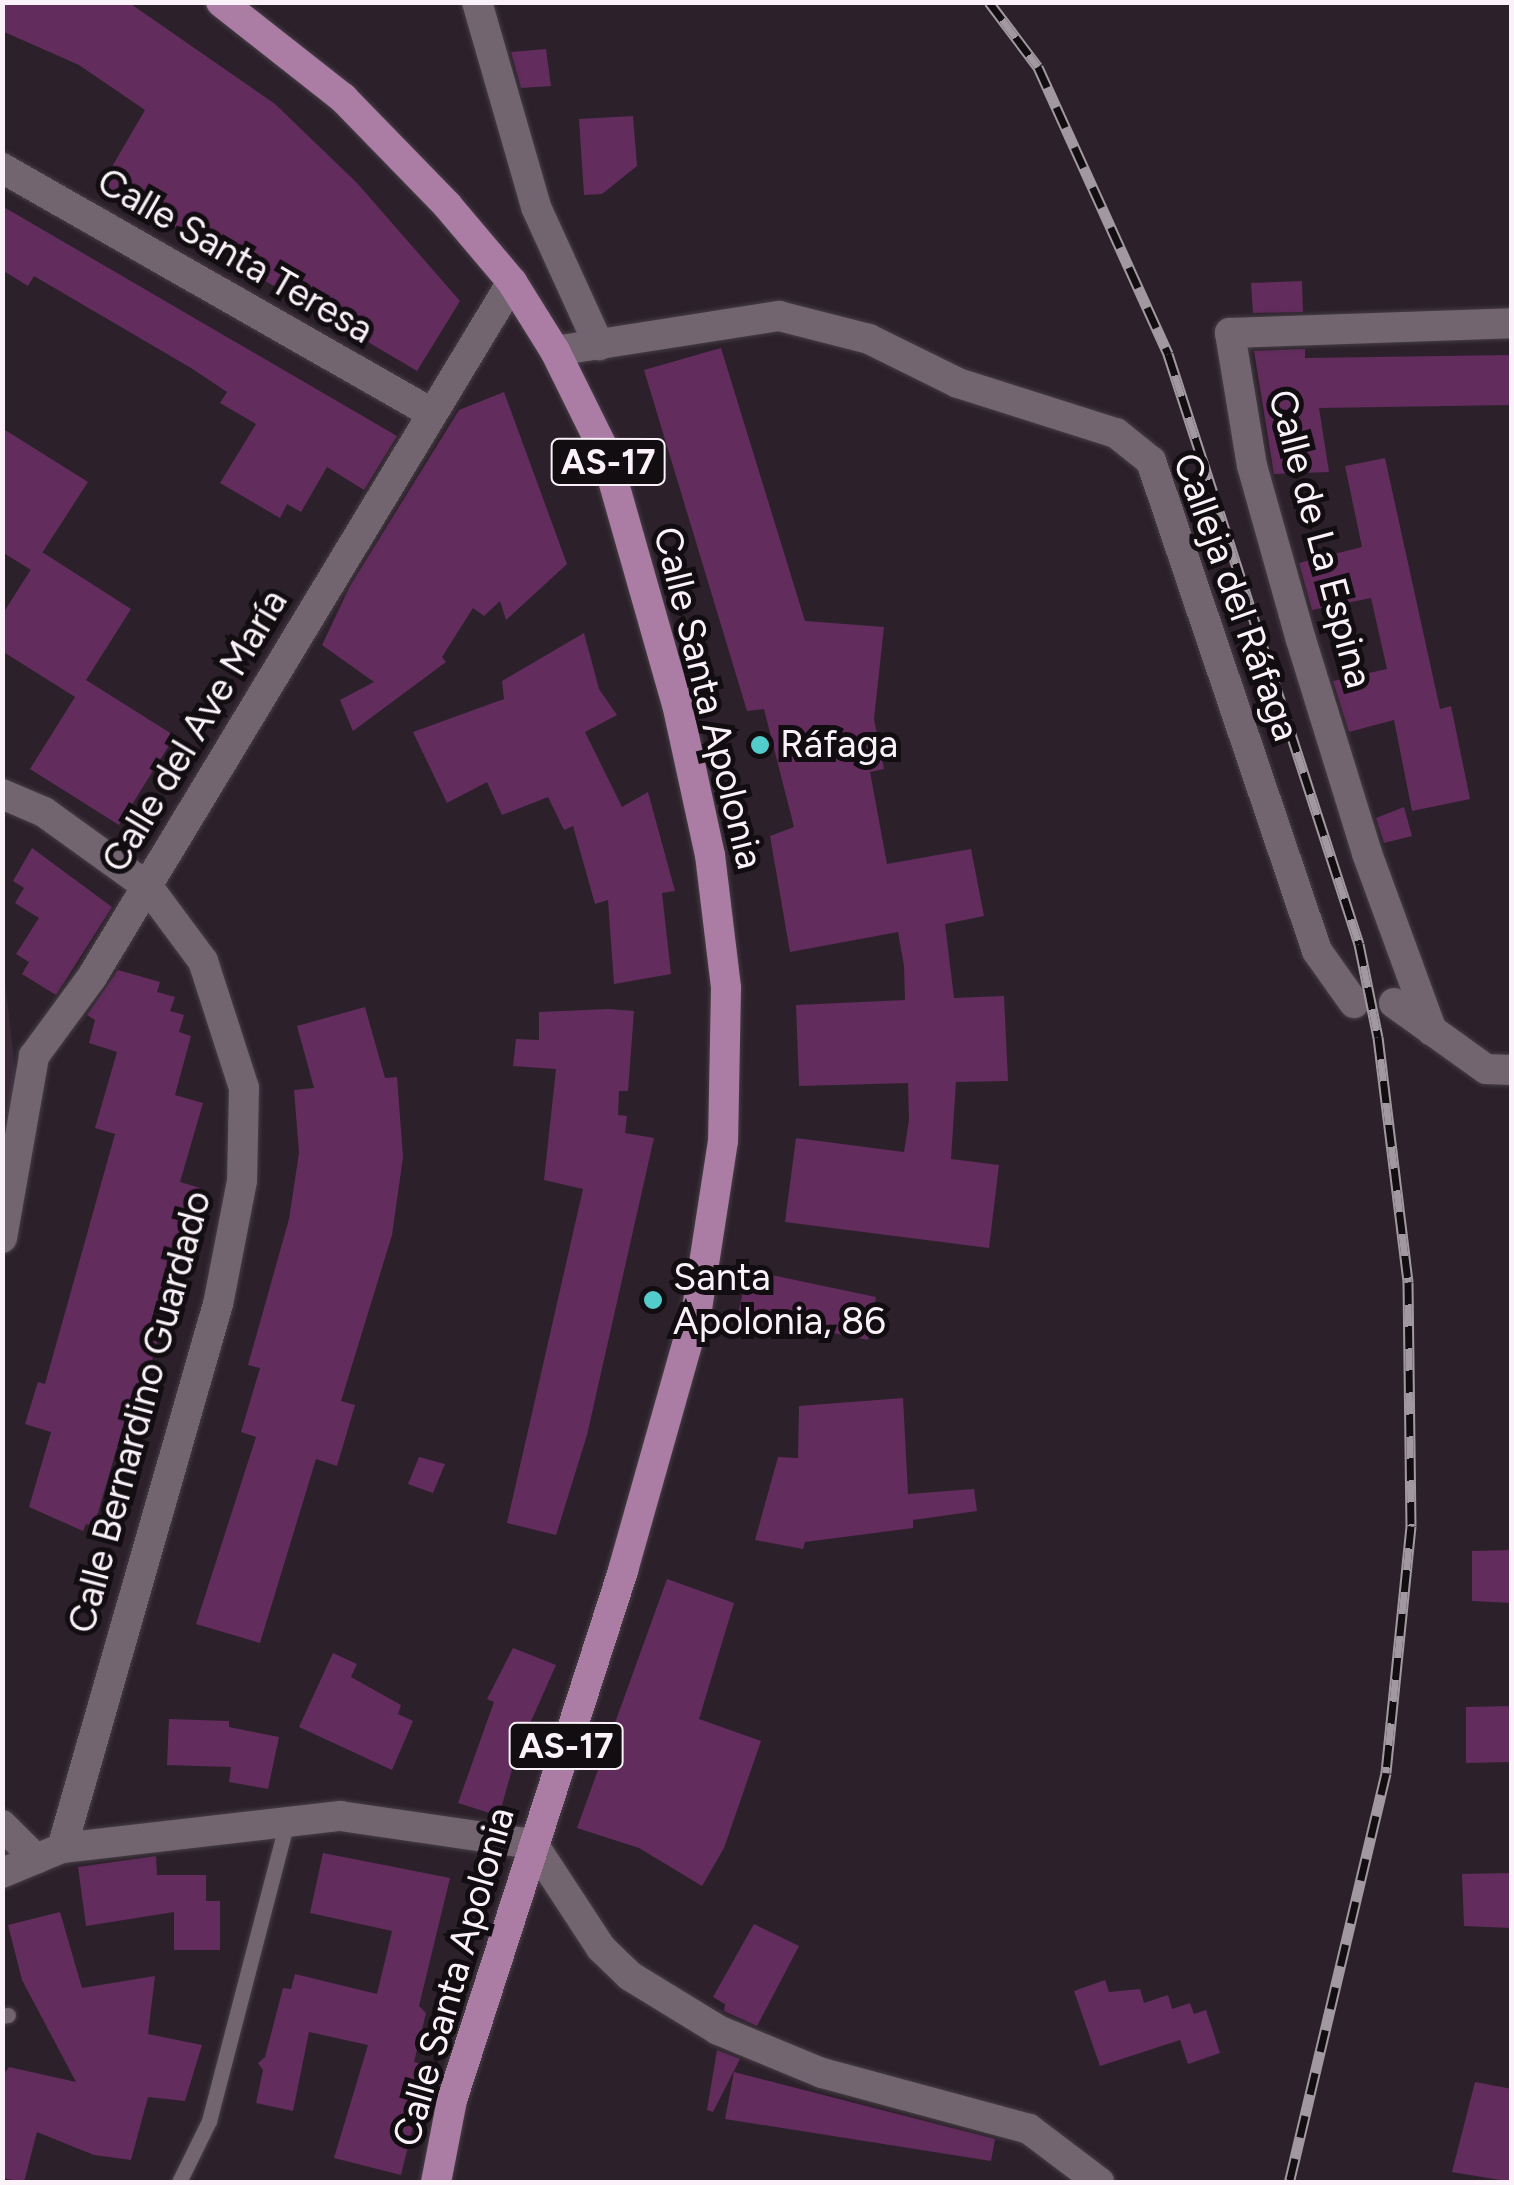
<!DOCTYPE html>
<html>
<head>
<meta charset="utf-8">
<style>
	body { margin:0 }
	#map { position:relative; width:1514px; height:2185px; overflow:hidden; background:#2c212b; font-family:Figtree,sans-serif }
	div>[style] { position:absolute }
	.built>* { inset:0; background:#3a2a38 }
	.building>* { inset:0; background:#622c5d }
	.roads { filter:drop-shadow(0 0 2px #473d45) drop-shadow(0 0 2px #473d45) }
	.lane>* { height:15px; margin:-7.5px; padding:0 7.5px; transform-origin:7.5px; border-radius:7.5px; background:#726570 }
	.street>* { height:30px; margin:-15px; padding:0 15px; transform-origin:15px; border-radius:15px; background:#726570 }
	.primary>* { height:30px; margin:-15px; padding:0 15px; transform-origin:15px; border-radius:15px; background:#ab7da5 }
	.rail>* { height:11px; margin-top:-5.5px; transform-origin:0; background:repeating-linear-gradient(90deg,#120d11 0 22px,#a198a0 0 44px); box-sizing:border-box; border-block:2px solid #a198a0 }
	.dots>* { width:28px; height:28px; translate:-50% -50%; box-sizing:border-box; border:5px solid #120d11; border-radius:50% }
	span { translate:-50% -50%; white-space:nowrap; text-align:center; line-height:1.15; -webkit-text-stroke:10px #120d11; paint-order:stroke }
	.shield-label span { padding:2px 8px; background:#120d11; border:2px solid; border-radius:8px; -webkit-text-stroke-width:0 }
	.shield-label { font-size:35px; color:#faf2f8; font-weight:700 }
	.street-label { font-size:38px; color:#faf2f8 }
	.poi-label { font-size:38px; color:#faf2f8 }
	.left { translate:0 -50%; text-align:left }
	.frame { position:absolute; inset:0; border:5px solid #faf2f8; pointer-events:none }
</style>
</head>
<body>
<div id="map">
	<div class="built">
		<i style="clip-path:polygon(2px 954px,16px 1077px,3px 1145px,2px 1145px)"></i>
	</div>
	<div class="building">
		<i style="clip-path:polygon(2px 2px,128px 2px,275px 104px,357px 183px,460px 301px,417px 371px,102px 184px,145px 110px,79px 65px,2px 31px)"></i>
		<i style="clip-path:polygon(546px 49px,551px 86px,521px 88px,511px 52px)"></i>
		<i style="clip-path:polygon(633px 116px,637px 166px,602px 194px,584px 195px,579px 119px)"></i>
		<i style="clip-path:polygon(2px 206px,397px 436px,364px 490px,327px 467px,301px 512px,287px 504px,280px 518px,220px 483px,256px 424px,220px 403px,227px 392px,191px 368px,34px 276px,28px 286px,2px 270px)"></i>
		<i style="clip-path:polygon(1302px 281px,1303px 312px,1253px 313px,1251px 283px)"></i>
		<i style="clip-path:polygon(721px 348px,805px 621px,884px 627px,874px 719px,884px 769px,870px 772px,887px 864px,971px 849px,984px 916px,945px 924px,954px 998px,1004px 996px,1008px 1081px,956px 1082px,951px 1159px,999px 1165px,989px 1248px,785px 1222px,796px 1138px,904px 1152px,909px 1120px,908px 1083px,799px 1086px,796px 1005px,905px 1000px,904px 966px,898px 932px,790px 952px,770px 836px,794px 827px,764px 709px,747px 711px,644px 370px)"></i>
		<i style="clip-path:polygon(1305px 349px,1305px 358px,1512px 355px,1512px 405px,1319px 408px,1329px 472px,1274px 474px,1254px 351px)"></i>
		<i style="clip-path:polygon(504px 392px,567px 564px,506px 620px,500px 601px,484px 616px,473px 608px,442px 657px,446px 662px,353px 731px,340px 700px,374px 682px,322px 645px,350px 586px,459px 410px)"></i>
		<i style="clip-path:polygon(2px 428px,88px 482px,31px 570px,2px 552px)"></i>
		<i style="clip-path:polygon(1385px 458px,1440px 709px,1451px 706px,1470px 799px,1412px 811px,1394px 720px,1349px 732px,1333px 681px,1387px 669px,1371px 598px,1312px 610px,1299px 563px,1362px 547px,1345px 466px)"></i>
		<i style="clip-path:polygon(42px 552px,131px 609px,86px 680px,175px 736px,119px 825px,30px 769px,75px 697px,2px 651px,2px 615px)"></i>
		<i style="clip-path:polygon(584px 633px,599px 689px,617px 715px,585px 732px,622px 807px,648px 792px,675px 891px,662px 893px,671px 974px,614px 984px,608px 900px,595px 904px,573px 826px,564px 830px,548px 797px,502px 815px,487px 782px,447px 803px,413px 732px,504px 699px,502px 681px)"></i>
		<i style="clip-path:polygon(1404px 807px,1412px 836px,1384px 843px,1376px 818px)"></i>
		<i style="clip-path:polygon(32px 848px,112px 907px,56px 995px,22px 974px,29px 962px,16px 954px,39px 918px,15px 903px,24px 888px,13px 881px)"></i>
		<i style="clip-path:polygon(118px 970px,160px 982px,157px 992px,175px 997px,170px 1011px,184px 1015px,179px 1032px,191px 1036px,175px 1095px,203px 1103px,180px 1182px,200px 1188px,145px 1386px,136px 1383px,94px 1526px,86px 1524px,83px 1531px,29px 1507px,51px 1432px,25px 1424px,38px 1382px,45px 1384px,115px 1134px,95px 1128px,117px 1052px,89px 1043px,95px 1020px,87px 1015px)"></i>
		<i style="clip-path:polygon(365px 1007px,385px 1078px,397px 1077px,403px 1157px,392px 1235px,341px 1401px,355px 1405px,337px 1466px,316px 1459px,260px 1643px,196px 1624px,256px 1437px,241px 1432px,260px 1368px,248px 1365px,289px 1219px,299px 1153px,294px 1090px,314px 1088px,297px 1026px)"></i>
		<i style="clip-path:polygon(609px 1009px,634px 1011px,628px 1091px,619px 1091px,618px 1115px,627px 1116px,625px 1133px,654px 1138px,587px 1435px,556px 1535px,507px 1523px,583px 1189px,544px 1180px,556px 1069px,513px 1066px,516px 1039px,539px 1040px,539px 1012px)"></i>
		<i style="clip-path:polygon(748px 1270px,876px 1297px,868px 1340px,738px 1314px)"></i>
		<i style="clip-path:polygon(903px 1398px,908px 1494px,974px 1489px,977px 1511px,913px 1520px,913px 1528px,805px 1542px,803px 1549px,755px 1540px,778px 1457px,798px 1458px,799px 1406px)"></i>
		<i style="clip-path:polygon(419px 1457px,445px 1464px,433px 1493px,408px 1484px)"></i>
		<i style="clip-path:polygon(1512px 1550px,1512px 1603px,1472px 1601px,1472px 1551px)"></i>
		<i style="clip-path:polygon(667px 1579px,734px 1603px,699px 1719px,761px 1741px,724px 1848px,702px 1886px,639px 1848px,577px 1828px)"></i>
		<i style="clip-path:polygon(513px 1648px,556px 1665px,516px 1755px,499px 1816px,458px 1803px,494px 1702px,487px 1699px)"></i>
		<i style="clip-path:polygon(333px 1653px,357px 1664px,351px 1677px,401px 1705px,398px 1714px,413px 1721px,392px 1770px,299px 1727px)"></i>
		<i style="clip-path:polygon(1512px 1706px,1512px 1762px,1466px 1763px,1466px 1707px)"></i>
		<i style="clip-path:polygon(169px 1719px,229px 1721px,229px 1727px,279px 1737px,268px 1789px,229px 1782px,231px 1767px,167px 1765px)"></i>
		<i style="clip-path:polygon(323px 1853px,450px 1878px,419px 2006px,426px 2013px,414px 2062px,428px 2066px,401px 2175px,334px 2158px,368px 2045px,309px 2032px,293px 2111px,256px 2103px,263px 2070px,258px 2063px,265px 2057px,283px 1988px,291px 1989px,295px 1974px,377px 1994px,392px 1931px,310px 1913px)"></i>
		<i style="clip-path:polygon(156px 1856px,157px 1875px,206px 1875px,206px 1901px,220px 1901px,220px 1950px,174px 1950px,174px 1912px,86px 1926px,78px 1867px)"></i>
		<i style="clip-path:polygon(1512px 1873px,1512px 1928px,1464px 1926px,1462px 1874px)"></i>
		<i style="clip-path:polygon(60px 1912px,82px 1988px,155px 1976px,148px 2034px,202px 2045px,185px 2101px,148px 2097px,131px 2160px,94px 2155px,37px 2132px,24px 2182px,2px 2178px,2px 2077px,9px 2067px,76px 2082px,22px 1980px,8px 1925px)"></i>
		<i style="clip-path:polygon(754px 1924px,799px 1946px,757px 2026px,724px 2011px,725px 2004px,713px 1997px)"></i>
		<i style="clip-path:polygon(1105px 1980px,1109px 1992px,1140px 1989px,1144px 2003px,1168px 1995px,1172px 2009px,1190px 2003px,1194px 2014px,1206px 2010px,1220px 2053px,1188px 2064px,1180px 2040px,1100px 2066px,1074px 1991px)"></i>
		<i style="clip-path:polygon(717px 2050px,740px 2059px,713px 2112px,707px 2110px)"></i>
		<i style="clip-path:polygon(734px 2072px,995px 2139px,991px 2161px,725px 2119px)"></i>
		<i style="clip-path:polygon(1475px 2082px,1512px 2089px,1512px 2182px,1452px 2172px)"></i>
	</div>
	<div class="roads">
		<div class="lane">
			<i style="left:2px;top:2016px;width:6px;rotate:-9deg"></i>
			<i style="left:179px;top:2182px;width:68px;rotate:-63.8deg"></i>
			<i style="left:209px;top:2121px;width:309px;rotate:-75.4deg"></i>
		</div>
		<div class="street">
			<i style="left:477px;top:2px;width:213px;rotate:73.9deg"></i>
			<i style="left:536px;top:207px;width:152px;rotate:65.5deg"></i>
			<i style="left:2px;top:168px;width:492px;rotate:29.7deg"></i>
			<i style="left:555px;top:351px;width:227px;rotate:-8.9deg"></i>
			<i style="left:779px;top:316px;width:93px;rotate:14.3deg"></i>
			<i style="left:869px;top:339px;width:99px;rotate:26.3deg"></i>
			<i style="left:958px;top:383px;width:166px;rotate:17.6deg"></i>
			<i style="left:1116px;top:433px;width:45px;rotate:38.7deg"></i>
			<i style="left:1151px;top:461px;width:517px;rotate:71.28deg"></i>
			<i style="left:1317px;top:951px;width:64px;rotate:54.6deg"></i>
			<i style="left:2px;top:794px;width:46px;rotate:23.2deg"></i>
			<i style="left:44px;top:812px;width:128px;rotate:35.8deg"></i>
			<i style="left:148px;top:887px;width:92px;rotate:53.4deg"></i>
			<i style="left:203px;top:961px;width:133px;rotate:72.1deg"></i>
			<i style="left:244px;top:1088px;width:93px;rotate:91.2deg"></i>
			<i style="left:242px;top:1181px;width:125px;rotate:101deg"></i>
			<i style="left:218px;top:1304px;width:566px;rotate:106deg"></i>
			<i style="left:1394px;top:1003px;width:113px;rotate:35.7deg"></i>
			<i style="left:1486px;top:1069px;width:26px;rotate:2deg"></i>
			<i style="left:1432px;top:1031px;width:189px;rotate:-110.1deg"></i>
			<i style="left:1367px;top:853px;width:223px;rotate:-107.2deg"></i>
			<i style="left:1301px;top:640px;width:181px;rotate:-105.7deg"></i>
			<i style="left:1252px;top:466px;width:135px;rotate:-99.4deg"></i>
			<i style="left:1230px;top:333px;width:282px;rotate:-2deg"></i>
			<i style="left:2px;top:1238px;width:185px;rotate:-80deg"></i>
			<i style="left:34px;top:1056px;width:98px;rotate:-53.7deg"></i>
			<i style="left:92px;top:977px;width:812px;rotate:-58.85deg"></i>
			<i style="left:2px;top:1825px;width:48px;rotate:45deg"></i>
			<i style="left:2px;top:1873px;width:65px;rotate:-22.6deg"></i>
			<i style="left:62px;top:1848px;width:280px;rotate:-6.6deg"></i>
			<i style="left:340px;top:1816px;width:195px;rotate:8.3deg"></i>
			<i style="left:533px;top:1844px;width:124px;rotate:56.8deg"></i>
			<i style="left:601px;top:1948px;width:40px;rotate:44deg"></i>
			<i style="left:630px;top:1976px;width:103px;rotate:31.5deg"></i>
			<i style="left:718px;top:2030px;width:113px;rotate:22.5deg"></i>
			<i style="left:822px;top:2073px;width:214px;rotate:15.1deg"></i>
			<i style="left:1029px;top:2129px;width:88px;rotate:37.1deg"></i>
		</div>
		<div class="primary">
			<i style="left:221px;top:2px;width:155px;rotate:38.2deg"></i>
			<i style="left:343px;top:98px;width:149px;rotate:45.8deg"></i>
			<i style="left:447px;top:205px;width:101px;rotate:49.8deg"></i>
			<i style="left:512px;top:282px;width:81px;rotate:58.1deg"></i>
			<i style="left:555px;top:351px;width:113px;rotate:63.7deg"></i>
			<i style="left:605px;top:452px;width:262px;rotate:74.1deg"></i>
			<i style="left:677px;top:704px;width:155px;rotate:77.7deg"></i>
			<i style="left:710px;top:855px;width:134px;rotate:83.1deg"></i>
			<i style="left:726px;top:988px;width:153px;rotate:91.1deg"></i>
			<i style="left:723px;top:1141px;width:170px;rotate:98.8deg"></i>
			<i style="left:697px;top:1309px;width:272px;rotate:105.8deg"></i>
			<i style="left:623px;top:1571px;width:556px;rotate:107.91deg"></i>
			<i style="left:452px;top:2100px;width:84px;rotate:101deg"></i>
		</div>
	</div>
	<div class="rail">
		<i style="left:989px;top:2px;width:81px;rotate:53deg"></i>
		<i style="left:1038px;top:67px;width:315px;rotate:65.6deg"></i>
		<i style="left:1168px;top:354px;width:620px;rotate:72.06deg"></i>
		<i style="left:1359px;top:944px;width:95px;rotate:78.5deg"></i>
		<i style="left:1378px;top:1037px;width:247px;rotate:83deg"></i>
		<i style="left:1408px;top:1282px;width:244px;rotate:89.3deg"></i>
		<i style="left:1411px;top:1526px;width:248px;rotate:95.8deg"></i>
		<i style="left:1386px;top:1773px;width:420px;rotate:103.3deg"></i>
	</div>
	<div class="dots">
		<i style="left:760px;top:745px;background:#53cdcb"></i>
		<i style="left:653px;top:1300px;background:#53cdcb"></i>
	</div>
	<div class="shield-label">
		<span style="left:608px;top:462px">AS-17</span>
		<span style="left:566px;top:1746px">AS-17</span>
	</div>
	<div class="street-label">
		<span style="left:235px;top:256px;rotate:30deg">Calle Santa Teresa</span>
		<span style="left:1320px;top:539px;rotate:75deg">Calle de La Espina</span>
		<span style="left:1236px;top:597px;rotate:70deg">Calleja del Ráfaga</span>
		<span style="left:708px;top:698px;rotate:76deg">Calle Santa Apolonia</span>
		<span style="left:195px;top:731px;rotate:-59deg">Calle del Ave María</span>
		<span style="left:140px;top:1412px;rotate:-75deg">Calle Bernardino Guardado</span>
		<span style="left:454px;top:1977px;rotate:-74deg">Calle Santa Apolonia</span>
	</div>
	<div class="poi-label">
		<span class="left" style="left:780px;top:745px">Ráfaga</span>
		<span class="left" style="left:673px;top:1300px">Santa<br>Apolonia, 86</span>
	</div>
	<div class="frame"></div>
</div>
</body>
</html>
